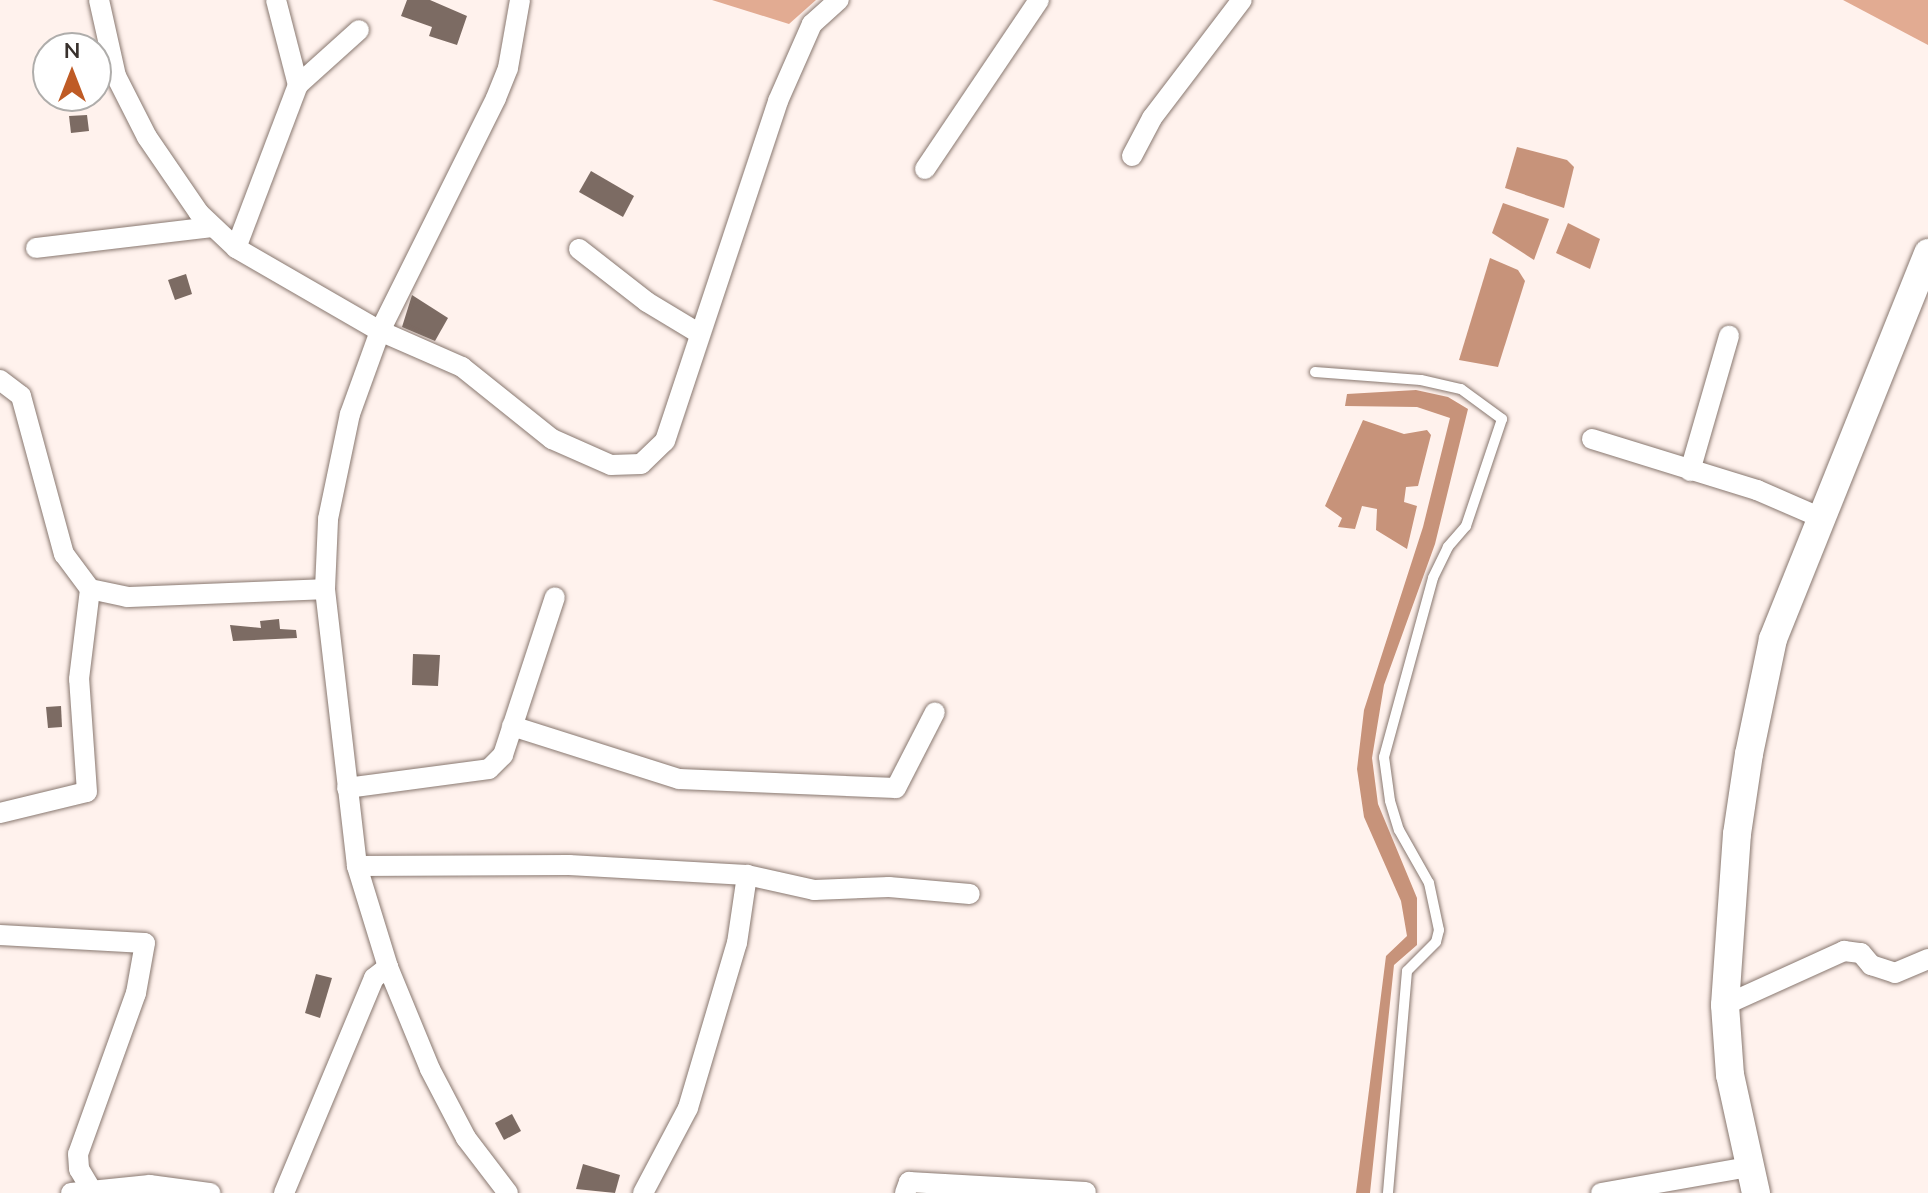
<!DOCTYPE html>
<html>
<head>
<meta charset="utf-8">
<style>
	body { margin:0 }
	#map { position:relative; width:1928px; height:1193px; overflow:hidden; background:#fff2ed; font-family:Mulish,sans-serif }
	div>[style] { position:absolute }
	.forest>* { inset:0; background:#e2ab92 }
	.water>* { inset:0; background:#c7937a }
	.building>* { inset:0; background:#7c6b63 }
	.roads { filter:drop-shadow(0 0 2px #897870) drop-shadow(0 0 2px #897870) }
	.lane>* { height:10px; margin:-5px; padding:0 5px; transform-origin:5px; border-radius:5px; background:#fff }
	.street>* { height:20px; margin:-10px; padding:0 10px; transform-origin:10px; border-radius:10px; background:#fff }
	.secondary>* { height:28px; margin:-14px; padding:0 14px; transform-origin:14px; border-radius:14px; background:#fff }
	span { translate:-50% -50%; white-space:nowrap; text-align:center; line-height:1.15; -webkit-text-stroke:8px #fff; paint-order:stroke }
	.north { position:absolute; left:32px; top:32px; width:80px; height:80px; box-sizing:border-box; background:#fff; border:2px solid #afadab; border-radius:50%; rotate:0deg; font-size:22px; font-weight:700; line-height:32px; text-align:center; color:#38312d }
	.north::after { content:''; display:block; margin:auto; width:28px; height:36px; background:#bf5b25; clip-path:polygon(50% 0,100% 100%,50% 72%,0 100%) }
</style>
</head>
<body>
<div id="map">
	<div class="forest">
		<i style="clip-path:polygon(712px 0,816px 0,789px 24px)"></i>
		<i style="clip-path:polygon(1843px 0,1928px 0,1928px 45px)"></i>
	</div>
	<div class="water">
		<i style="clip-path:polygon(1517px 147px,1567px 160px,1574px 167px,1564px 208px,1505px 188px)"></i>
		<i style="clip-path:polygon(1503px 203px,1549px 219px,1534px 260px,1492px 233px)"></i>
		<i style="clip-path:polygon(1568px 223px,1600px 239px,1590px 269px,1556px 253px)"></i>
		<i style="clip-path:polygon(1490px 258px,1518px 270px,1525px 281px,1498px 367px,1459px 360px)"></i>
		<i style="clip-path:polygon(1416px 390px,1448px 397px,1468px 409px,1435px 544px,1384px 685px,1372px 758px,1378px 804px,1417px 898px,1417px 945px,1394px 965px,1370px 1193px,1356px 1193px,1386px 956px,1407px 936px,1401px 901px,1364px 817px,1357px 769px,1364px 710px,1423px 527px,1450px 418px,1417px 407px,1345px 406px,1347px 394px)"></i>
		<i style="clip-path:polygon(1363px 420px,1404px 434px,1427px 430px,1431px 435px,1418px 486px,1406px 487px,1404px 502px,1417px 506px,1407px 549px,1376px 530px,1377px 509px,1362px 506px,1355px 529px,1338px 527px,1342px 518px,1325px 506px)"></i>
	</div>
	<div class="building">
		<i style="clip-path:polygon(407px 0,430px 0,467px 16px,457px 45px,429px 36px,432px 27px,401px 16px)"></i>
		<i style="clip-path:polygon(87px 115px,89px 131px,71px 133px,69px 116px)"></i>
		<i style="clip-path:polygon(591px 171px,634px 196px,623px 217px,579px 192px)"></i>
		<i style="clip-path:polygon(186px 274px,192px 294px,175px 300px,168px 280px)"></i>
		<i style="clip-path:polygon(412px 295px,448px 318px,435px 341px,402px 327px)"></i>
		<i style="clip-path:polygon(279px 619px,280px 629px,296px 630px,297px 638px,233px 641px,230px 625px,261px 628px,260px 621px)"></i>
		<i style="clip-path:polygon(413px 654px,440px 655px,438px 686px,412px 685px)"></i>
		<i style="clip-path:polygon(61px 706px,62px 727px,48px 728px,46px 707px)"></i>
		<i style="clip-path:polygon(316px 974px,332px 978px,320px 1018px,305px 1013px)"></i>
		<i style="clip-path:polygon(512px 1114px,521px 1131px,504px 1140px,495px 1123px)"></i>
		<i style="clip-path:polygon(583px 1164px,620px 1175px,615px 1193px,576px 1189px)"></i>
	</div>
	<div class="roads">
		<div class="lane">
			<i style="left:1315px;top:372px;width:106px;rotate:4.3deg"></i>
			<i style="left:1421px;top:380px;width:41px;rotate:12.7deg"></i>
			<i style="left:1461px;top:389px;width:51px;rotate:36.2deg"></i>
			<i style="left:1502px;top:419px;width:113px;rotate:108.6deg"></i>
			<i style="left:1466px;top:526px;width:28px;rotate:131deg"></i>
			<i style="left:1448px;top:547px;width:34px;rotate:116deg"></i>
			<i style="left:1433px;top:578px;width:186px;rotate:105.3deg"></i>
			<i style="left:1384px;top:757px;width:44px;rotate:82.2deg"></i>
			<i style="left:1390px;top:801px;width:30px;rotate:73deg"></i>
			<i style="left:1399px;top:830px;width:61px;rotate:60.5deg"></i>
			<i style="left:1429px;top:883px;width:48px;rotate:78deg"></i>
			<i style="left:1439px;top:930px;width:12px;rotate:104deg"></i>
			<i style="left:1436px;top:942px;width:41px;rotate:135deg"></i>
			<i style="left:1407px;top:971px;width:223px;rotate:94.9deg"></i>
		</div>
		<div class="street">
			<i style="left:99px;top:0;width:78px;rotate:77.4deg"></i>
			<i style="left:116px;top:76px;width:68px;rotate:63.1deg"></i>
			<i style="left:147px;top:137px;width:92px;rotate:55.6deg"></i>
			<i style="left:199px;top:213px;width:51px;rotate:43.4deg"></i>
			<i style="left:236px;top:248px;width:166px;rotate:30deg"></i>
			<i style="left:380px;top:331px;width:90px;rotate:23.7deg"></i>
			<i style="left:462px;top:367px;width:115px;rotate:38.7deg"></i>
			<i style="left:552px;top:439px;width:64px;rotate:23.8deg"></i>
			<i style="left:611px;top:465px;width:30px;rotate:-2deg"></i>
			<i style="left:641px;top:464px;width:33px;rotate:-44deg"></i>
			<i style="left:665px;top:441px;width:358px;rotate:-71.6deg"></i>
			<i style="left:778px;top:101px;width:84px;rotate:-66.2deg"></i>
			<i style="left:812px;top:24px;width:36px;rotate:-42deg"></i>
			<i style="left:276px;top:0;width:88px;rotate:75.5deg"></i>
			<i style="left:1132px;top:156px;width:43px;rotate:-62.2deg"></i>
			<i style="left:1152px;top:118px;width:148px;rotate:-52.7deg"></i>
			<i style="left:925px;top:169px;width:204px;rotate:-56deg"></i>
			<i style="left:36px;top:248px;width:178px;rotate:-6.8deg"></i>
			<i style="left:236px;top:248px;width:174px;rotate:-69.2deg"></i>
			<i style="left:298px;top:85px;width:82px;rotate:-42deg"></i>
			<i style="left:579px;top:249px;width:86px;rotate:37.9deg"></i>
			<i style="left:647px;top:302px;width:62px;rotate:31.1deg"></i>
			<i style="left:0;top:380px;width:26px;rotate:37deg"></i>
			<i style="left:21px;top:396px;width:164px;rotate:74.8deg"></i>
			<i style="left:64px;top:554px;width:44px;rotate:53.4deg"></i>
			<i style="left:90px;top:589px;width:38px;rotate:12deg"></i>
			<i style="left:127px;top:597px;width:198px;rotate:-2.3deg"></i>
			<i style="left:1592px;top:439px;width:173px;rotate:17.2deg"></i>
			<i style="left:1757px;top:490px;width:68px;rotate:23.5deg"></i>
			<i style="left:1690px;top:471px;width:141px;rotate:-73.9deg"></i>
			<i style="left:512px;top:726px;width:175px;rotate:17.6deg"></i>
			<i style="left:679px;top:779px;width:217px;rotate:2.4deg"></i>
			<i style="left:896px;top:788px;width:85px;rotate:-62.8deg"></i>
			<i style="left:347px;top:788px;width:143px;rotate:-7.6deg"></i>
			<i style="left:489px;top:769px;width:20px;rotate:-45deg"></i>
			<i style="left:503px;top:755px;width:166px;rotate:-71.8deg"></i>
			<i style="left:0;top:813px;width:89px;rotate:-13.6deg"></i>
			<i style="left:87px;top:792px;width:113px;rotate:-94deg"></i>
			<i style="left:79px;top:679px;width:91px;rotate:-83deg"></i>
			<i style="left:357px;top:866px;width:212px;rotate:-0.3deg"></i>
			<i style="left:569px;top:865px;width:178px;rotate:3.2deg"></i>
			<i style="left:747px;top:875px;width:69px;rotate:12.6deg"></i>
			<i style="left:814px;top:890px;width:75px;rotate:-2.3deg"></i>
			<i style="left:889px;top:887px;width:81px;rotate:4.9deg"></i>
			<i style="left:0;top:935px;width:145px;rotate:3.2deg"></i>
			<i style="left:145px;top:943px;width:51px;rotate:100.2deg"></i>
			<i style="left:136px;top:993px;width:171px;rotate:109.8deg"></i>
			<i style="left:78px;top:1154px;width:15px;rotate:86deg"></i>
			<i style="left:79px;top:1169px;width:26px;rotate:59deg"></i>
			<i style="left:1725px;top:1005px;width:131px;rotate:-24.4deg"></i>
			<i style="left:1844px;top:951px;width:17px;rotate:7deg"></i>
			<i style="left:1861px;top:953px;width:16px;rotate:50deg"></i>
			<i style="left:1871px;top:965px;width:25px;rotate:18deg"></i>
			<i style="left:1895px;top:973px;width:36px;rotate:-23deg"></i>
			<i style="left:71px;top:1193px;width:79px;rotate:-5.8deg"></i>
			<i style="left:150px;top:1185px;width:61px;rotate:7.6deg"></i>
			<i style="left:284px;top:1193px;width:233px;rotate:-67.3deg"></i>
			<i style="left:374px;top:978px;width:18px;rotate:-38deg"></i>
			<i style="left:508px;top:1193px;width:69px;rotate:-127.4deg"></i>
			<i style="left:466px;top:1138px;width:78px;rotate:-117.6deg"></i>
			<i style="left:430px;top:1069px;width:110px;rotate:-112.4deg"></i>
			<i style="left:388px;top:967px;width:106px;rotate:-107.1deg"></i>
			<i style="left:357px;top:866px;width:279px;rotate:-96.6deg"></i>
			<i style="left:325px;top:589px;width:70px;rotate:-87.5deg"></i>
			<i style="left:328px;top:519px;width:107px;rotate:-78.2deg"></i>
			<i style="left:350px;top:414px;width:88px;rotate:-70.1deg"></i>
			<i style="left:380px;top:331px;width:260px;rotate:-63.5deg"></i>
			<i style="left:496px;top:98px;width:32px;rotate:-68deg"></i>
			<i style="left:508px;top:68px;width:69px;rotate:-80deg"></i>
			<i style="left:643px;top:1193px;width:96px;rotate:-62.1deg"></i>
			<i style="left:688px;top:1108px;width:172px;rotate:-73.5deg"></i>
			<i style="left:737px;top:943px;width:69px;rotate:-81.6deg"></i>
			<i style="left:905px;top:1193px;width:12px;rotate:-70deg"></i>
			<i style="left:909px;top:1182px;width:177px;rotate:3.2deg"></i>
			<i style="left:1601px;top:1193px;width:149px;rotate:-10deg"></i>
		</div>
		<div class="secondary">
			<i style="left:1756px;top:1193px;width:121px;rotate:-102.4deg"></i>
			<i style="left:1730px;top:1075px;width:70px;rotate:-94.1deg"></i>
			<i style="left:1725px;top:1005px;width:171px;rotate:-86deg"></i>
			<i style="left:1737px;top:834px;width:81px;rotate:-81.5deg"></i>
			<i style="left:1749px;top:754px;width:117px;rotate:-78.2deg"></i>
			<i style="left:1773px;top:639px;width:416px;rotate:-68.1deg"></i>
		</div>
	</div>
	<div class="north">N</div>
</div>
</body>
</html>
